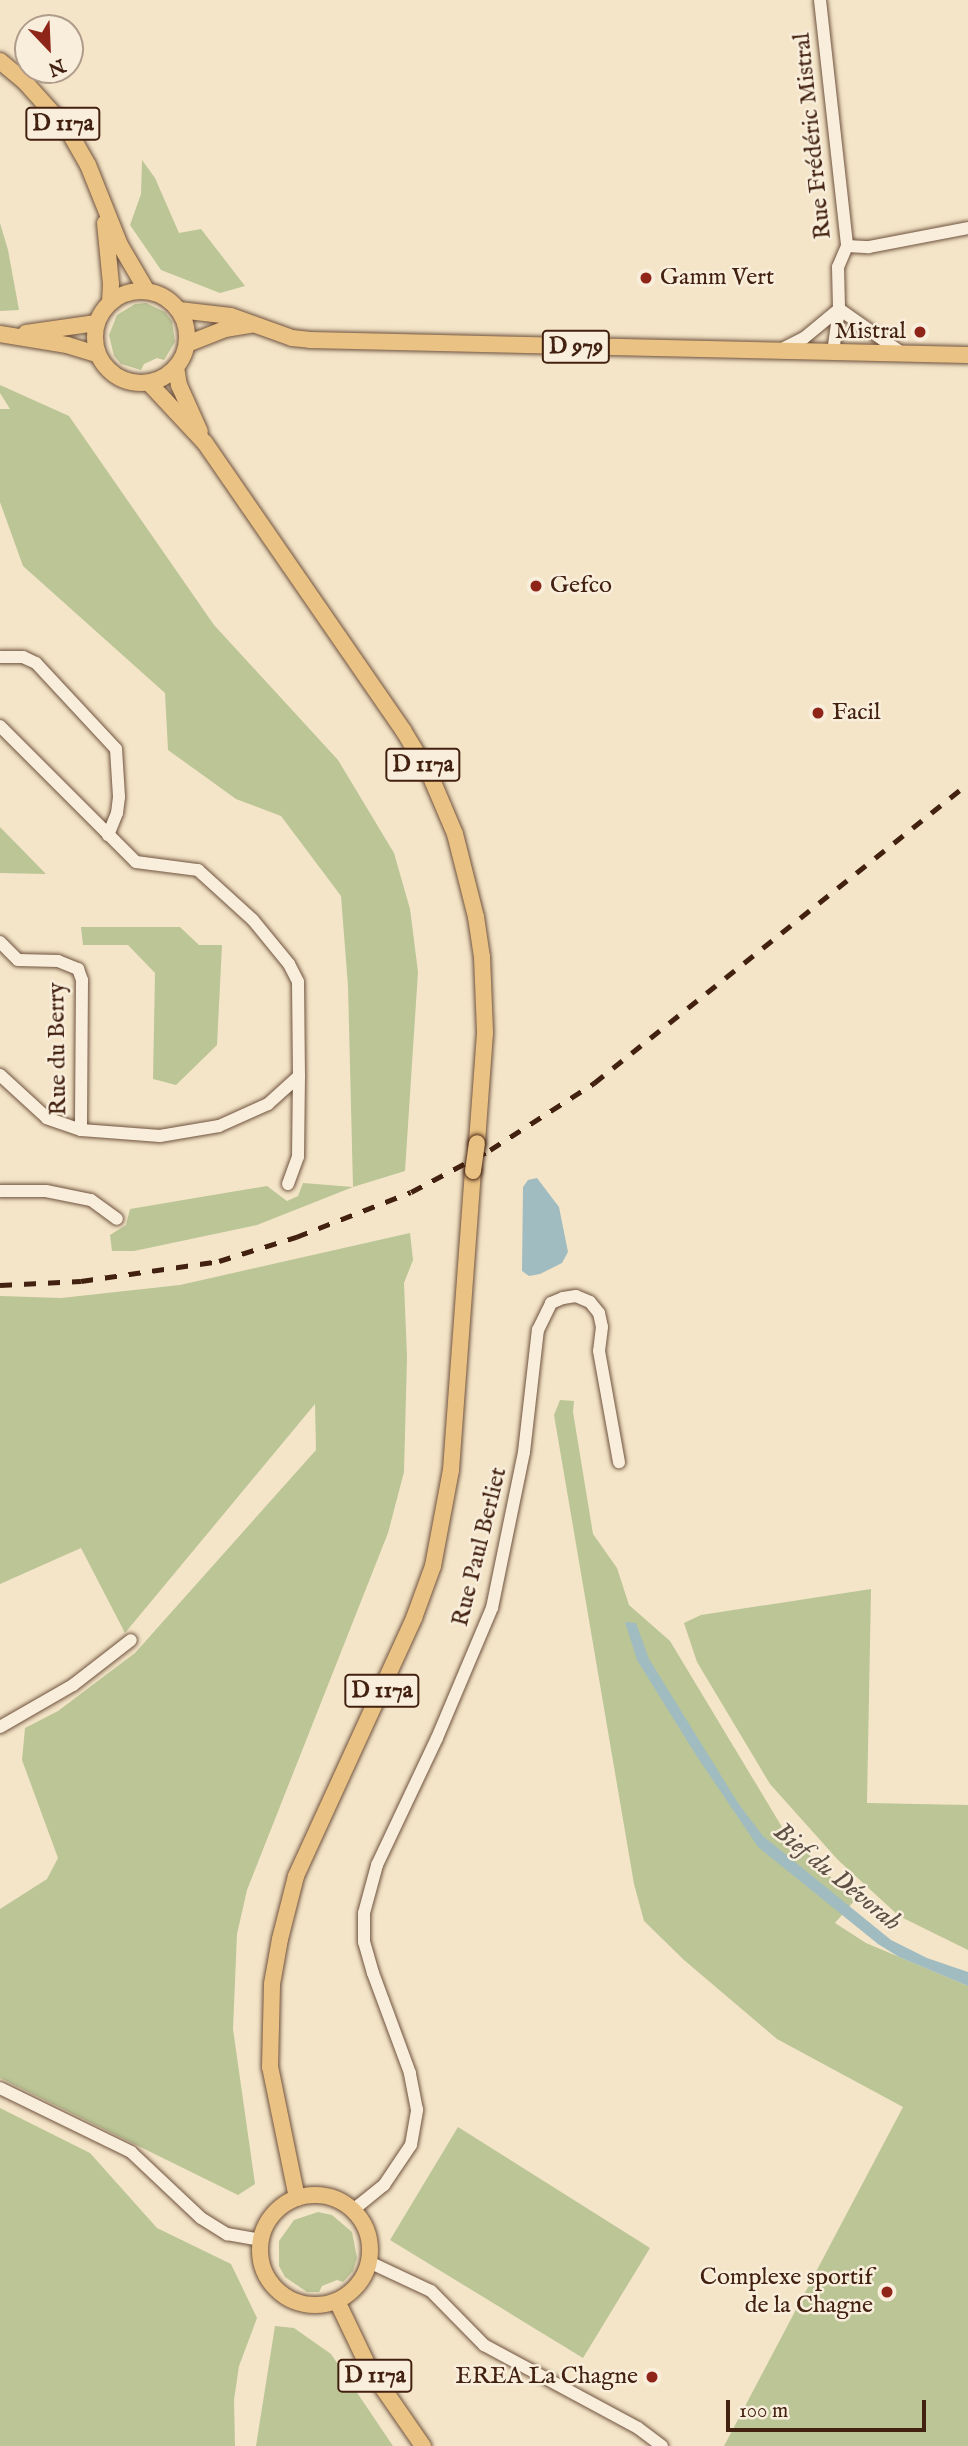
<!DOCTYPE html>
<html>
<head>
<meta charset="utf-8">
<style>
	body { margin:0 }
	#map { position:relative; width:968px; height:2446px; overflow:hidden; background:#f4e5c8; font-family:"IM FELL English",serif }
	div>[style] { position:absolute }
	.green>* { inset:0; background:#bbc596 }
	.water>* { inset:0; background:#a1bcc0 }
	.roads { filter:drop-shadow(0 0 2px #6f523e) drop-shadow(0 0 2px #6f523e) }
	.minor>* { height:12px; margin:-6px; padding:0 6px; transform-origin:6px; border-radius:6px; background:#f8eedb }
	.major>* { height:16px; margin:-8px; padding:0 8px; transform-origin:8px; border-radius:8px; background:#eac284 }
	.major>.ring { margin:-8px; padding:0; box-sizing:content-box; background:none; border:16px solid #eac284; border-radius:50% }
	.rail>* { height:4.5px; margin-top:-2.25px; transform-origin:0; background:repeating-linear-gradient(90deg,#432110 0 12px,transparent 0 24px) }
	.bridges { filter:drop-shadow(0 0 2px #432110) drop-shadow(0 0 2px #432110) }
	.major-bridge>* { height:16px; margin:-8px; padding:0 8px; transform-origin:8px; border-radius:8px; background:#eac284 }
	.dots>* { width:19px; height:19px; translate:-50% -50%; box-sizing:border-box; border:4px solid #f8eedb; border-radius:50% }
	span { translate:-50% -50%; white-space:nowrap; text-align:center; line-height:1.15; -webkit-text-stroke:5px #f8eedb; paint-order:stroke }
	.shield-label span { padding:2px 5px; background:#f8eedb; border:2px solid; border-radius:5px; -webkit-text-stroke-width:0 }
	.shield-label { font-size:23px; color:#432110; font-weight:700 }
	.street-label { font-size:24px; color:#432110 }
	.poi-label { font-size:24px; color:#432110 }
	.left { translate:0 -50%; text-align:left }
	.right { translate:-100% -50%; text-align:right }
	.water-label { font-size:26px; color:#5f5045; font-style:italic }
	.north { position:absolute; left:14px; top:14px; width:70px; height:70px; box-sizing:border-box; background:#f8eedb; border:2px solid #b09c8a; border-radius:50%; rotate:157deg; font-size:19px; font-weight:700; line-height:28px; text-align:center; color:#432110 }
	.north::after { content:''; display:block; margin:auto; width:24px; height:32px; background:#8f2418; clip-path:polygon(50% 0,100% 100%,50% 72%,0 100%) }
	.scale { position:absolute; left:726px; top:2400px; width:200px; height:32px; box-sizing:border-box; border:4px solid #432110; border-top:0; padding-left:9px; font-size:21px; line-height:24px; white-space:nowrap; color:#432110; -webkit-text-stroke:5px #f8eedb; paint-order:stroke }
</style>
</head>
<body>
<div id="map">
	<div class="green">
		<i style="clip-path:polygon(142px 160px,155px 178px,179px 233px,201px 229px,245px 286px,220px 293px,161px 270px,130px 225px,141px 194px)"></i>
		<i style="clip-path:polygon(0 223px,8px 250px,19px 310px,0 311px)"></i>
		<i style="clip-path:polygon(146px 303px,165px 312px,172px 321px,175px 342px,164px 360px,157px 358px,144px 364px,141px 370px,121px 364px,114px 356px,109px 335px,117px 315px,135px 304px)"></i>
		<i style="clip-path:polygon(0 385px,69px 416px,214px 625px,338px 760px,394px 853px,410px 909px,418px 972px,405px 1171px,353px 1187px,257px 1225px,134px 1251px,112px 1251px,110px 1235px,126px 1225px,130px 1209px,267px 1186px,287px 1201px,298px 1196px,303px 1183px,353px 1187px,348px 986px,341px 896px,281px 816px,236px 799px,168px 750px,165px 693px,23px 566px,0 502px,0 409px,10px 409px,0 393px)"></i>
		<i style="clip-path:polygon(0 827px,46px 874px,0 873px)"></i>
		<i style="clip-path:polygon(81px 927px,180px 927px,199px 945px,222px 945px,217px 1045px,176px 1085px,153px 1079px,155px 973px,128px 945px,83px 945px)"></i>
		<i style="clip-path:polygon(410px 1233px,413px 1260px,404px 1283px,407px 1357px,404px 1472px,388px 1533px,247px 1890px,237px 1934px,233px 2029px,255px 2184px,238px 2195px,0 2078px,0 1909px,47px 1879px,58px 1858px,22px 1760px,25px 1728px,58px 1711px,135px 1653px,316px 1450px,315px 1404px,125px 1633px,81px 1548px,0 1584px,0 1296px,61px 1298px,180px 1285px)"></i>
		<i style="clip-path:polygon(560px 1400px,574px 1401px,573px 1412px,593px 1534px,617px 1568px,629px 1605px,670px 1641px,782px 1827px,854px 1901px,835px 1923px,866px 1943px,968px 1986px,968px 2446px,724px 2446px,903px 2107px,777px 2039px,684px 1960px,644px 1921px,634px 1884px,554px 1415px)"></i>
		<i style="clip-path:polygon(871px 1589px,867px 1803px,968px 1805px,968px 1950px,899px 1916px,838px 1860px,770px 1784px,697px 1662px,684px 1623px,701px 1615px)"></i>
		<i style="clip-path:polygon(0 2108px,90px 2153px,157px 2228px,231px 2264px,257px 2318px,239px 2366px,234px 2400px,235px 2446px,0 2446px)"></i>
		<i style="clip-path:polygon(458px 2127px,650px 2248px,583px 2358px,390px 2240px)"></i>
		<i style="clip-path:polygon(318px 2212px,332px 2215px,352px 2232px,357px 2258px,353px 2271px,343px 2282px,337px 2280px,322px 2286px,319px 2292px,307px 2292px,285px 2277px,279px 2266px,279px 2241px,294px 2220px)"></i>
		<i style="clip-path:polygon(275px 2326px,294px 2328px,331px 2354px,393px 2446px,256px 2446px)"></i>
	</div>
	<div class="water">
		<i style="clip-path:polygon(537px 1178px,559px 1207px,568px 1252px,562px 1263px,540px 1274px,529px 1276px,522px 1271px,523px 1187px,528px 1180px)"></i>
		<i style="clip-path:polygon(625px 1622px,636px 1623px,649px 1659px,738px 1803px,763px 1836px,891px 1940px,927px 1958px,968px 1972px,968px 1986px,899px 1957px,878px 1944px,758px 1847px,694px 1752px,637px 1660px)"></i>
	</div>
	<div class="roads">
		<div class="minor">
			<i style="left:820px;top:0;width:247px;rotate:83.7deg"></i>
			<i style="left:847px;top:246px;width:23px;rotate:113deg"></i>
			<i style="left:838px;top:267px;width:42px;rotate:88.6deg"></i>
			<i style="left:839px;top:309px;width:44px;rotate:97.8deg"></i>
			<i style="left:847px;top:246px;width:22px;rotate:3deg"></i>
			<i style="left:869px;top:247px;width:101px;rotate:-10.9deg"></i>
			<i style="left:780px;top:350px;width:27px;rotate:-27deg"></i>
			<i style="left:804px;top:338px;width:45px;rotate:-39.6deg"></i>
			<i style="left:839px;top:309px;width:77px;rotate:34.9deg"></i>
			<i style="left:0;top:657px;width:23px"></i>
			<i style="left:23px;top:657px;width:14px;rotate:25deg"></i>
			<i style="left:36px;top:663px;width:117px;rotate:47.1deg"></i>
			<i style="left:116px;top:749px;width:48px;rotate:86.4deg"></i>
			<i style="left:119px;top:797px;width:16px;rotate:97deg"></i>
			<i style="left:117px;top:813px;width:24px;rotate:112deg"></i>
			<i style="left:0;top:726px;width:192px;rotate:45deg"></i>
			<i style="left:136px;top:862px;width:63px;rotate:7.4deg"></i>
			<i style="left:198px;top:870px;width:74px;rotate:42.3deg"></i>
			<i style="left:253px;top:920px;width:57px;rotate:50.7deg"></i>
			<i style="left:289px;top:964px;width:20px;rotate:63deg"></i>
			<i style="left:298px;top:982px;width:94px;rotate:89.4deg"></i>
			<i style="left:299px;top:1076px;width:42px;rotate:137.9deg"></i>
			<i style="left:268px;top:1104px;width:54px;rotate:155.8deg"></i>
			<i style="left:219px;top:1126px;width:60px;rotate:170.4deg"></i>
			<i style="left:160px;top:1136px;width:79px;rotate:-175.7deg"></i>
			<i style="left:81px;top:1130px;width:36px;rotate:-161deg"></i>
			<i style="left:47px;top:1118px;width:64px;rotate:-137.5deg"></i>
			<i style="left:0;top:942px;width:25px;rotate:45deg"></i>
			<i style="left:18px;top:960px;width:40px;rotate:1.4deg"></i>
			<i style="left:58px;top:961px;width:22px;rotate:22deg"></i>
			<i style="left:78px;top:969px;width:12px;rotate:70deg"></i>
			<i style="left:82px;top:980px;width:150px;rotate:90.4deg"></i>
			<i style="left:288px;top:1184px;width:29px;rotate:-70deg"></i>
			<i style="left:298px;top:1157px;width:81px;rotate:-89.3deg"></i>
			<i style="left:0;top:1191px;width:46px"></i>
			<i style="left:46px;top:1191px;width:46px;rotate:11.3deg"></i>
			<i style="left:91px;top:1200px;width:32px;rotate:36deg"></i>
			<i style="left:0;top:1727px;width:84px;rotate:-29.9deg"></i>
			<i style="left:73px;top:1685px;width:73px;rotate:-37.8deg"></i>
			<i style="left:0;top:2088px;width:146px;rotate:26deg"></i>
			<i style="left:131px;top:2152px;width:96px;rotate:43.3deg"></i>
			<i style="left:201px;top:2218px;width:31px;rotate:32deg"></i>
			<i style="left:227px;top:2234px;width:36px;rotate:10deg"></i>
			<i style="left:353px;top:2210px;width:40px;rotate:-39deg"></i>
			<i style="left:384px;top:2185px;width:48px;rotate:-56deg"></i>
			<i style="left:411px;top:2145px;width:36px;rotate:-80deg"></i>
			<i style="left:417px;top:2110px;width:38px;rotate:-101deg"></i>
			<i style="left:410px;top:2073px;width:107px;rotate:-110.3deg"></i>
			<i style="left:373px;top:1973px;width:32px;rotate:-106deg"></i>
			<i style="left:364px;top:1942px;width:29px;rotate:-90deg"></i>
			<i style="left:364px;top:1913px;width:50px;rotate:-74.8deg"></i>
			<i style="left:377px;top:1865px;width:140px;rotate:-64.7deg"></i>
			<i style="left:437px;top:1738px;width:141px;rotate:-67.1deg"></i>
			<i style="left:492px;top:1608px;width:159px;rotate:-78.4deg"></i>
			<i style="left:524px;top:1452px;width:123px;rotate:-83.5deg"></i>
			<i style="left:538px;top:1330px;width:30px;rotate:-64deg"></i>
			<i style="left:551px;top:1303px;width:13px;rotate:-23deg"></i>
			<i style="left:563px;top:1298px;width:13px;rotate:-9deg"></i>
			<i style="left:576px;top:1296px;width:15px;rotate:23deg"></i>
			<i style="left:590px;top:1302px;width:14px;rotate:51deg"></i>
			<i style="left:599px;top:1313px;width:14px;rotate:78deg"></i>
			<i style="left:602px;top:1327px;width:24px;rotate:97deg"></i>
			<i style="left:599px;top:1351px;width:113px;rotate:79.8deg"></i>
			<i style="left:369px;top:2262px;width:68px;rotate:25.1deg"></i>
			<i style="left:431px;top:2291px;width:76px;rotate:45.5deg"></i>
			<i style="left:484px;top:2345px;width:175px;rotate:28.3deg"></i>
			<i style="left:638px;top:2428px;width:30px;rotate:37deg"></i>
		</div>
		<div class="major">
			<i style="left:0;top:61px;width:31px;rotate:40deg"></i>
			<i style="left:24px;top:81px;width:66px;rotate:48.1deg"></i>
			<i style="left:68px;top:130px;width:40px;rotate:60.3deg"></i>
			<i style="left:88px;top:165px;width:86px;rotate:68.2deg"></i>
			<i style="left:120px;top:245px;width:53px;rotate:59.6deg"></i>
			<i style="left:105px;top:223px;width:61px;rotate:84.4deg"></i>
			<i style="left:111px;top:284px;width:18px;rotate:93deg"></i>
			<i class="ring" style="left:95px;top:291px;width:76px;height:76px"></i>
			<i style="left:179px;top:310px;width:52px;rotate:6.6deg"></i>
			<i style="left:231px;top:316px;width:65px;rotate:19.8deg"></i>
			<i style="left:292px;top:338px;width:18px;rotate:6deg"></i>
			<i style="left:310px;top:340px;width:658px;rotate:1.31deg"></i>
			<i style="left:26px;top:333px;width:71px;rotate:-8.1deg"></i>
			<i style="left:0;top:334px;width:68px;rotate:9.3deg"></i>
			<i style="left:67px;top:345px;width:31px;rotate:17deg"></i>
			<i style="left:187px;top:344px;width:41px;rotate:-21.5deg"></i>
			<i style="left:225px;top:329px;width:26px;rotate:-9deg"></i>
			<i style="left:176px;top:367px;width:18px;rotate:81deg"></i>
			<i style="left:179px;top:385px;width:51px;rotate:65.9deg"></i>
			<i style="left:149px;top:383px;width:82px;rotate:47deg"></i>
			<i style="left:205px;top:443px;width:349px;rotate:55.4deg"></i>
			<i style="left:403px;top:730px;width:52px;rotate:59deg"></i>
			<i style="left:430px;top:775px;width:64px;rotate:67deg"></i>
			<i style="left:455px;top:834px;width:86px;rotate:75.8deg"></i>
			<i style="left:476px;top:917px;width:40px;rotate:81.5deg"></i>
			<i style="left:482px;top:957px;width:76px;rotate:87.7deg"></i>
			<i style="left:485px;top:1033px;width:110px;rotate:94.2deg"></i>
			<i class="ring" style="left:260px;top:2195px;width:94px;height:94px"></i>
			<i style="left:297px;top:2198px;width:134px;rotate:-101.6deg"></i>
			<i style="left:270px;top:2067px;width:83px;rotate:-88.6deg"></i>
			<i style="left:272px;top:1984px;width:46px;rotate:-79.9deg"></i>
			<i style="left:280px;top:1939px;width:65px;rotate:-75.7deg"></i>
			<i style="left:296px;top:1876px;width:284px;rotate:-65.4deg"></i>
			<i style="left:414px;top:1618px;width:55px;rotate:-69.9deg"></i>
			<i style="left:433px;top:1566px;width:98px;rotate:-79.4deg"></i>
			<i style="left:451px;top:1470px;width:300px;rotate:-85.8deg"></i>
			<i style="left:337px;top:2301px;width:74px;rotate:64.5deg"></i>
			<i style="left:369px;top:2368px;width:95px;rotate:55.3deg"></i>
		</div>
	</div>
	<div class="rail">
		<i style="left:0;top:1285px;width:81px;rotate:-2.8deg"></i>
		<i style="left:81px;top:1281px;width:139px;rotate:-8.2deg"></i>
		<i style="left:219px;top:1261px;width:81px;rotate:-17.3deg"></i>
		<i style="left:296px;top:1237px;width:123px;rotate:-21.4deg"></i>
		<i style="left:411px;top:1192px;width:89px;rotate:-28deg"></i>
		<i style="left:490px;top:1150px;width:124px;rotate:-32.8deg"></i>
		<i style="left:594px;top:1083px;width:479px;rotate:-38.7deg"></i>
	</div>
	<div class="bridges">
		<div class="major-bridge">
			<i style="left:473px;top:1171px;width:28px;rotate:-82deg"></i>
		</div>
	</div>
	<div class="dots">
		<i style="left:646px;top:278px;background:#8f2418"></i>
		<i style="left:920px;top:332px;background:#8f2418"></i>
		<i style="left:536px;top:586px;background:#8f2418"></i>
		<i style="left:818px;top:713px;background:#8f2418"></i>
		<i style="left:887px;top:2292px;background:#8f2418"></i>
		<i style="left:652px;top:2377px;background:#8f2418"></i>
	</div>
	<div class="shield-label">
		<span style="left:63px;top:124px">D 117a</span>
		<span style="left:576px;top:347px">D 979</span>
		<span style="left:423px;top:765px">D 117a</span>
		<span style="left:382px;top:1691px">D 117a</span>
		<span style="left:375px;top:2376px">D 117a</span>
	</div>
	<div class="street-label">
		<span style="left:813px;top:136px;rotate:-96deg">Rue Frédéric Mistral</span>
		<span style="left:58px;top:1049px;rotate:-91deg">Rue du Berry</span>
		<span style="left:480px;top:1547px;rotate:-76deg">Rue Paul Berliet</span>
	</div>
	<div class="poi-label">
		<span class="left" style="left:660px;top:278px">Gamm Vert</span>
		<span class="right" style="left:906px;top:332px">Mistral</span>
		<span class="left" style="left:550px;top:586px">Gefco</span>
		<span class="left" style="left:832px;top:713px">Facil</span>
		<span class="right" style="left:873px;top:2292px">Complexe sportif<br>de la Chagne</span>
		<span class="right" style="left:638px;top:2377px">EREA La Chagne</span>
	</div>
	<div class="water-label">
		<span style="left:837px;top:1877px;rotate:39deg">Bief du Dévorah</span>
	</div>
	<div class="north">N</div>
	<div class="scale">100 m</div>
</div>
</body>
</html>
